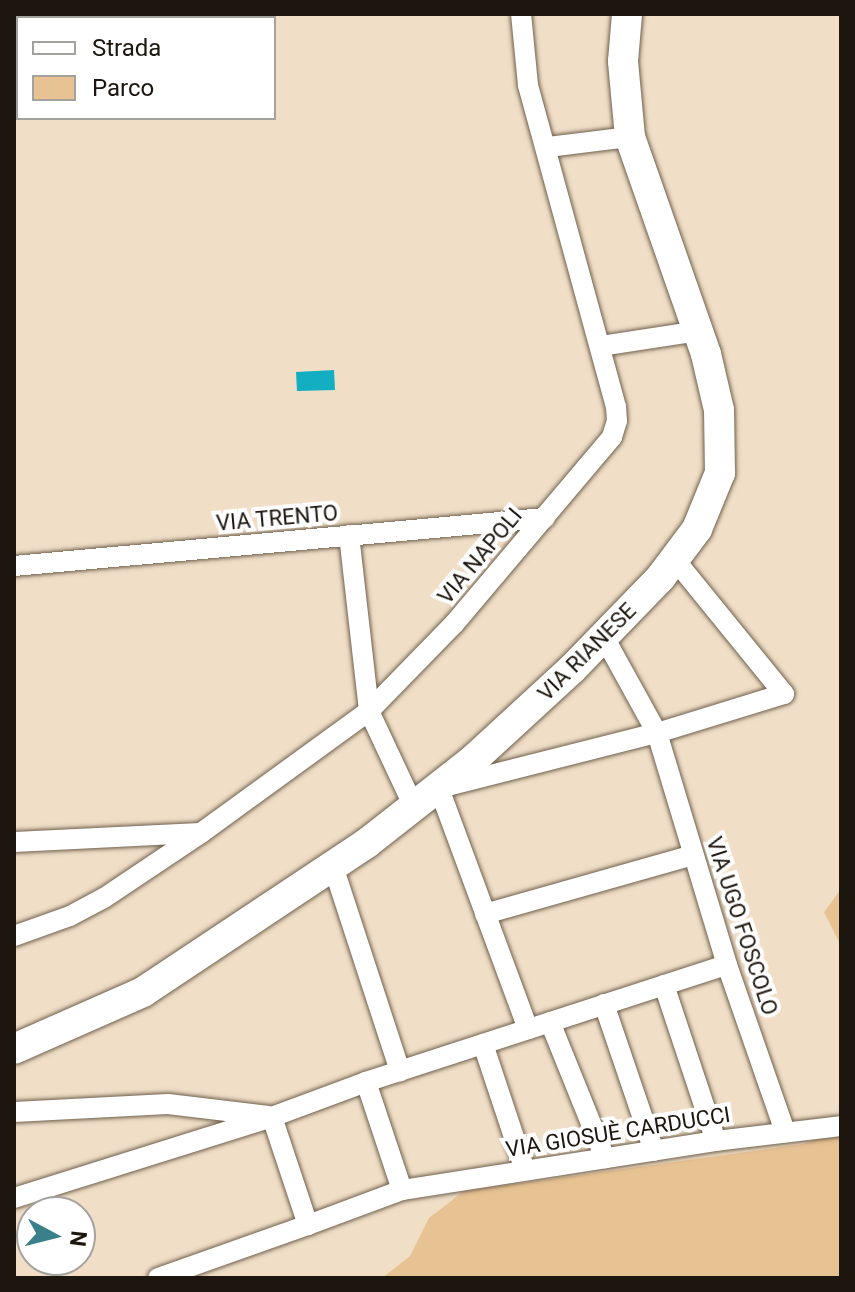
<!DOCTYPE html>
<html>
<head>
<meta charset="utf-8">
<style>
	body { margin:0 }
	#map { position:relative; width:855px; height:1292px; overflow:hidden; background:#f0dec7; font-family:Roboto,sans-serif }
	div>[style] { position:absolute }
	.green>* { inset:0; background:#e7c293 }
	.water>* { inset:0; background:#13aec2 }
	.roads { filter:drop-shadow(0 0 2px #6f604c) drop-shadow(0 0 2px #6f604c) }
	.minor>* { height:20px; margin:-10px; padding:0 10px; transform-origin:10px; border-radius:10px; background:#fff }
	.secondary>* { height:30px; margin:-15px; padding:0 15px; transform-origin:15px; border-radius:15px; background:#fff }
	span { translate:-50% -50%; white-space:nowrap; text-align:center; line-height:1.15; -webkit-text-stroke:8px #fff; paint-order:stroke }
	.street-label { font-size:22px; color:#1c160e }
	.frame { position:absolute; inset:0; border:16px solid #1c160e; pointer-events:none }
	.legend { position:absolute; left:16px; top:16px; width:260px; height:104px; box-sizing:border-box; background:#fff; border:2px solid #a4a29f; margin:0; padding:10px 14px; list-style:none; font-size:24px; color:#1c160e }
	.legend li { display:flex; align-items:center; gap:16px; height:40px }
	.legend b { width:40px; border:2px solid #a4a29f }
	.north { position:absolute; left:16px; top:1196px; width:80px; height:80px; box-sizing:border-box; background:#fff; border:2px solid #a4a29f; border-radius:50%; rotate:97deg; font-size:22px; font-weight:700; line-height:32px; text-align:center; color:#1c160e }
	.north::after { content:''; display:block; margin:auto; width:28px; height:36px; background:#3a808b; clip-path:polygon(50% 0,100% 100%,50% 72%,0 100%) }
</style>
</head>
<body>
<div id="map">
	<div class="green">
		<i style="clip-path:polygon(14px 14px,147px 14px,140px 18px,18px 18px,18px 75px,14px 76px)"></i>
		<i style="clip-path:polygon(841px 889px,841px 946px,824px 912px)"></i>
		<i style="clip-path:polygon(841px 1130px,841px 1278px,382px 1278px,410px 1256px,429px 1218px,464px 1191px,803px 1144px)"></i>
	</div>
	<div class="water">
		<i style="clip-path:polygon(334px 370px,335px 390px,297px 391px,296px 372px)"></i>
	</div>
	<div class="roads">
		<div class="minor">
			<i style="left:229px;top:18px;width:4px;rotate:-63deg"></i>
			<i style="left:548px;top:147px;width:83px;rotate:-7deg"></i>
			<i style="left:600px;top:346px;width:99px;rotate:-8.7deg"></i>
			<i style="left:349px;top:535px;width:177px;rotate:83.5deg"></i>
			<i style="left:369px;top:711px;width:106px;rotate:64.9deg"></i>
			<i style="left:14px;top:566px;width:533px;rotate:-5.17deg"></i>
			<i style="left:604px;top:637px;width:110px;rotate:61.1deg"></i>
			<i style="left:657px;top:733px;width:242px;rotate:73.2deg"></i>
			<i style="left:727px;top:965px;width:177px;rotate:70.8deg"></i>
			<i style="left:14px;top:842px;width:187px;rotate:-2.8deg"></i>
			<i style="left:333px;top:866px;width:216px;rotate:71.9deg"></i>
			<i style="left:485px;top:914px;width:216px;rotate:-15.8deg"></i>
			<i style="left:14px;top:936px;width:59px;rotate:-19.7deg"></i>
			<i style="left:70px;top:916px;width:38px;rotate:-28deg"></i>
			<i style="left:104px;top:898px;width:117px;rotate:-33.8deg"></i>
			<i style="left:201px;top:833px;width:208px;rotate:-36deg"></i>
			<i style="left:369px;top:711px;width:122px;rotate:-45.7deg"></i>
			<i style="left:454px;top:624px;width:245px;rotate:-49.8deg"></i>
			<i style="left:612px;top:437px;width:17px;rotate:-73deg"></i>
			<i style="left:617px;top:421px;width:14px;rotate:-94deg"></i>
			<i style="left:616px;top:407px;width:334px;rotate:-105.3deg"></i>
			<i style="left:528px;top:85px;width:71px;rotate:-95.6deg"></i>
			<i style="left:664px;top:985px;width:164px;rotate:71.6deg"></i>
			<i style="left:604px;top:1004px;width:155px;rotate:71.2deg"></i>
			<i style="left:550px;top:1022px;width:147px;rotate:68deg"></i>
			<i style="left:528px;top:1029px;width:257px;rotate:-110.3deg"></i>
			<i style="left:439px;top:788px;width:225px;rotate:-14.2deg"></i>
			<i style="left:657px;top:733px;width:133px;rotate:-17.1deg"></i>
			<i style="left:784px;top:694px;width:171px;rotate:-129.1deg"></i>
			<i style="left:483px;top:1044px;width:133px;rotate:71.6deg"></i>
			<i style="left:14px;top:1112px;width:154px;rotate:-3deg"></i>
			<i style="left:168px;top:1104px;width:101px;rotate:6.8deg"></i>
			<i style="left:272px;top:1117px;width:114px;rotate:71.6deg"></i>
			<i style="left:308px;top:1225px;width:100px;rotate:-20.4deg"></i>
			<i style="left:402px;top:1190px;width:114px;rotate:-108.4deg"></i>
			<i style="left:402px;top:1190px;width:318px;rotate:-8.9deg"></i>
			<i style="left:716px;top:1141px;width:126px;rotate:-6.8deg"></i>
			<i style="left:14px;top:1198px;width:270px;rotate:-17.4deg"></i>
			<i style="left:272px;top:1117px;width:100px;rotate:-20.4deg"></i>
			<i style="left:366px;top:1082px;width:379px;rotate:-18deg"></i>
			<i style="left:158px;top:1278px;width:159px;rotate:-19.5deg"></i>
		</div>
		<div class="secondary">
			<i style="left:14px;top:1049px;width:141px;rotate:-23.8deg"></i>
			<i style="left:143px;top:992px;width:269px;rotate:-33.6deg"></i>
			<i style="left:367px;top:843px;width:135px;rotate:-38.1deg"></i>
			<i style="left:473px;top:760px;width:134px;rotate:-42.6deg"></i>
			<i style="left:572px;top:669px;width:128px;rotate:-45.9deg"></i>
			<i style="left:661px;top:577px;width:60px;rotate:-53.1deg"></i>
			<i style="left:697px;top:529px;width:61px;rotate:-67.7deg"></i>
			<i style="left:720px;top:473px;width:63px;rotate:-90.9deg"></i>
			<i style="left:719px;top:410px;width:57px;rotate:-103.1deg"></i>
			<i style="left:706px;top:354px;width:230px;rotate:-109.3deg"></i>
			<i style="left:630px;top:137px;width:76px;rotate:-95.3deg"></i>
			<i style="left:623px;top:61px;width:47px;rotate:-85.1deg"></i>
		</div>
	</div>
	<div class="street-label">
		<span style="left:277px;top:518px;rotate:-5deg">VIA TRENTO</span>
		<span style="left:480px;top:556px;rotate:-50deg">VIA NAPOLI</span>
		<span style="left:587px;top:652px;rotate:-45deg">VIA RIANESE</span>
		<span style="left:742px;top:926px;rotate:72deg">VIA UGO FOSCOLO</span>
		<span style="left:618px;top:1132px;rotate:-9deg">VIA GIOSUÈ CARDUCCI</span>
	</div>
	<div class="frame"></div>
	<ul class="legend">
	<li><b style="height:10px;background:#fff"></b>Strada</li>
	<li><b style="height:22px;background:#e7c293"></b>Parco</li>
	</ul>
	<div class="north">N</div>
</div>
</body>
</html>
